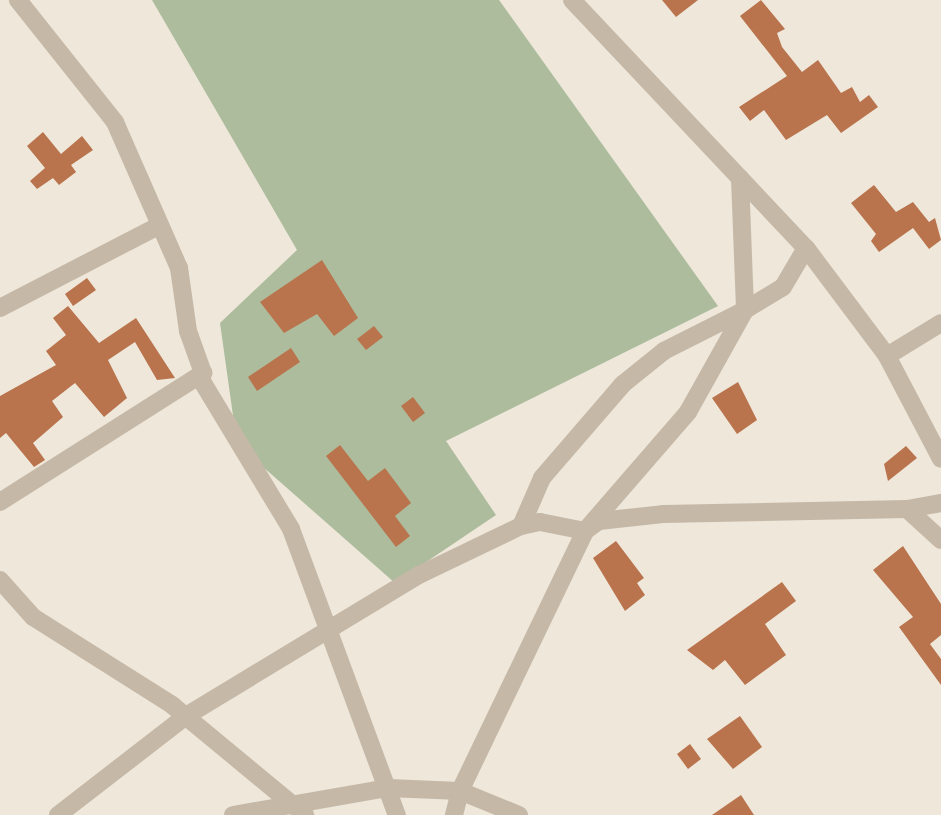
<!DOCTYPE html>
<html>
<head>
<meta charset="utf-8">
<style>
	body { margin:0 }
	#map { position:relative; width:941px; height:815px; overflow:hidden; background:#eee7da; font-family:Inter,sans-serif }
	div>[style] { position:absolute }
	.green>* { inset:0; background:#adbc9c }
	.building>* { inset:0; background:#b9744d }
	.street>* { height:18px; margin:-9px; padding:0 9px; transform-origin:9px; border-radius:9px; background:#c5b8a7 }
	span { translate:-50% -50%; white-space:nowrap; text-align:center; line-height:1.15; -webkit-text-stroke:6px #f7f1e6; paint-order:stroke }
</style>
</head>
<body>
<div id="map">
	<div class="green">
		<i style="clip-path:polygon(152px 0,499px 0,718px 306px,446px 441px,496px 515px,395px 583px,237px 444px,220px 323px,297px 250px)"></i>
	</div>
	<div class="building">
		<i style="clip-path:polygon(662px 0,698px 0,676px 17px)"></i>
		<i style="clip-path:polygon(761px 0,785px 29px,777px 33px,782px 47px,802px 72px,818px 60px,841px 93px,852px 87px,860px 102px,869px 95px,878px 107px,841px 133px,827px 115px,786px 140px,764px 110px,750px 121px,739px 107px,787px 76px,740px 16px)"></i>
		<i style="clip-path:polygon(43px 132px,61px 154px,82px 136px,93px 150px,71px 165px,76px 172px,59px 185px,53px 178px,37px 189px,30px 181px,45px 168px,27px 146px)"></i>
		<i style="clip-path:polygon(874px 185px,896px 212px,913px 202px,929px 222px,935px 218px,941px 240px,929px 249px,913px 228px,879px 252px,871px 241px,876px 234px,851px 203px)"></i>
		<i style="clip-path:polygon(322px 260px,358px 318px,334px 336px,317px 314px,284px 333px,260px 302px)"></i>
		<i style="clip-path:polygon(87px 278px,96px 290px,73px 306px,65px 294px)"></i>
		<i style="clip-path:polygon(68px 306px,99px 343px,136px 318px,175px 378px,157px 380px,135px 342px,108px 360px,127px 398px,104px 417px,75px 383px,52px 401px,63px 417px,33px 443px,45px 460px,34px 467px,6px 433px,0 438px,0 396px,56px 365px,46px 351px,66px 335px,53px 318px)"></i>
		<i style="clip-path:polygon(374px 326px,383px 337px,366px 350px,357px 339px)"></i>
		<i style="clip-path:polygon(291px 348px,300px 362px,257px 391px,248px 377px)"></i>
		<i style="clip-path:polygon(738px 382px,757px 420px,737px 434px,712px 398px)"></i>
		<i style="clip-path:polygon(413px 397px,425px 413px,413px 422px,401px 406px)"></i>
		<i style="clip-path:polygon(340px 445px,368px 481px,385px 468px,411px 503px,395px 516px,410px 536px,396px 547px,326px 456px)"></i>
		<i style="clip-path:polygon(906px 446px,917px 458px,888px 481px,884px 464px)"></i>
		<i style="clip-path:polygon(616px 541px,644px 578px,637px 583px,645px 595px,625px 611px,593px 558px)"></i>
		<i style="clip-path:polygon(903px 546px,941px 604px,941px 635px,930px 644px,941px 659px,941px 685px,899px 627px,913px 617px,873px 570px)"></i>
		<i style="clip-path:polygon(782px 582px,796px 601px,765px 624px,786px 655px,745px 685px,725px 660px,713px 670px,687px 650px)"></i>
		<i style="clip-path:polygon(740px 716px,762px 747px,733px 769px,707px 739px)"></i>
		<i style="clip-path:polygon(690px 744px,701px 759px,688px 769px,677px 754px)"></i>
		<i style="clip-path:polygon(741px 795px,754px 815px,712px 815px)"></i>
	</div>
	<div class="street">
		<i style="left:572px;top:0;width:341px;rotate:46.7deg"></i>
		<i style="left:806px;top:248px;width:135px;rotate:53.1deg"></i>
		<i style="left:887px;top:356px;width:116px;rotate:62.3deg"></i>
		<i style="left:740px;top:178px;width:132px;rotate:87.8deg"></i>
		<i style="left:745px;top:310px;width:91px;rotate:153.2deg"></i>
		<i style="left:664px;top:351px;width:53px;rotate:141.2deg"></i>
		<i style="left:623px;top:384px;width:124px;rotate:130.8deg"></i>
		<i style="left:542px;top:478px;width:52px;rotate:113.6deg"></i>
		<i style="left:521px;top:526px;width:19px;rotate:-12deg"></i>
		<i style="left:540px;top:522px;width:46px;rotate:11.3deg"></i>
		<i style="left:585px;top:531px;width:17px;rotate:-36deg"></i>
		<i style="left:599px;top:521px;width:64px;rotate:-6.2deg"></i>
		<i style="left:663px;top:514px;width:244px;rotate:-1.2deg"></i>
		<i style="left:907px;top:509px;width:46px;rotate:42.4deg"></i>
		<i style="left:0;top:308px;width:180px;rotate:-27.4deg"></i>
		<i style="left:887px;top:356px;width:63px;rotate:-31.4deg"></i>
		<i style="left:200px;top:378px;width:176px;rotate:58.9deg"></i>
		<i style="left:291px;top:529px;width:305px;rotate:69.7deg"></i>
		<i style="left:0;top:502px;width:241px;rotate:-32.4deg"></i>
		<i style="left:203px;top:373px;width:45px;rotate:-109.7deg"></i>
		<i style="left:188px;top:331px;width:64px;rotate:-98.1deg"></i>
		<i style="left:179px;top:268px;width:159px;rotate:-113.7deg"></i>
		<i style="left:115px;top:122px;width:156px;rotate:-128.5deg"></i>
		<i style="left:907px;top:509px;width:35px;rotate:-10deg"></i>
		<i style="left:0;top:580px;width:50px;rotate:48.3deg"></i>
		<i style="left:33px;top:617px;width:165px;rotate:32.3deg"></i>
		<i style="left:172px;top:705px;width:173px;rotate:39.6deg"></i>
		<i style="left:58px;top:815px;width:162px;rotate:-37.7deg"></i>
		<i style="left:186px;top:716px;width:272px;rotate:-31.2deg"></i>
		<i style="left:419px;top:575px;width:113px;rotate:-25.7deg"></i>
		<i style="left:233px;top:815px;width:157px;rotate:-9.9deg"></i>
		<i style="left:388px;top:788px;width:72px;rotate:2.4deg"></i>
		<i style="left:460px;top:791px;width:25px;rotate:104deg"></i>
		<i style="left:519px;top:815px;width:64px;rotate:-157.9deg"></i>
		<i style="left:460px;top:791px;width:288px;rotate:-64.3deg"></i>
		<i style="left:585px;top:531px;width:157px;rotate:-49.1deg"></i>
		<i style="left:688px;top:412px;width:117px;rotate:-60.8deg"></i>
		<i style="left:745px;top:310px;width:44px;rotate:-31.2deg"></i>
		<i style="left:783px;top:287px;width:45px;rotate:-59.5deg"></i>
	</div>
</div>
</body>
</html>
